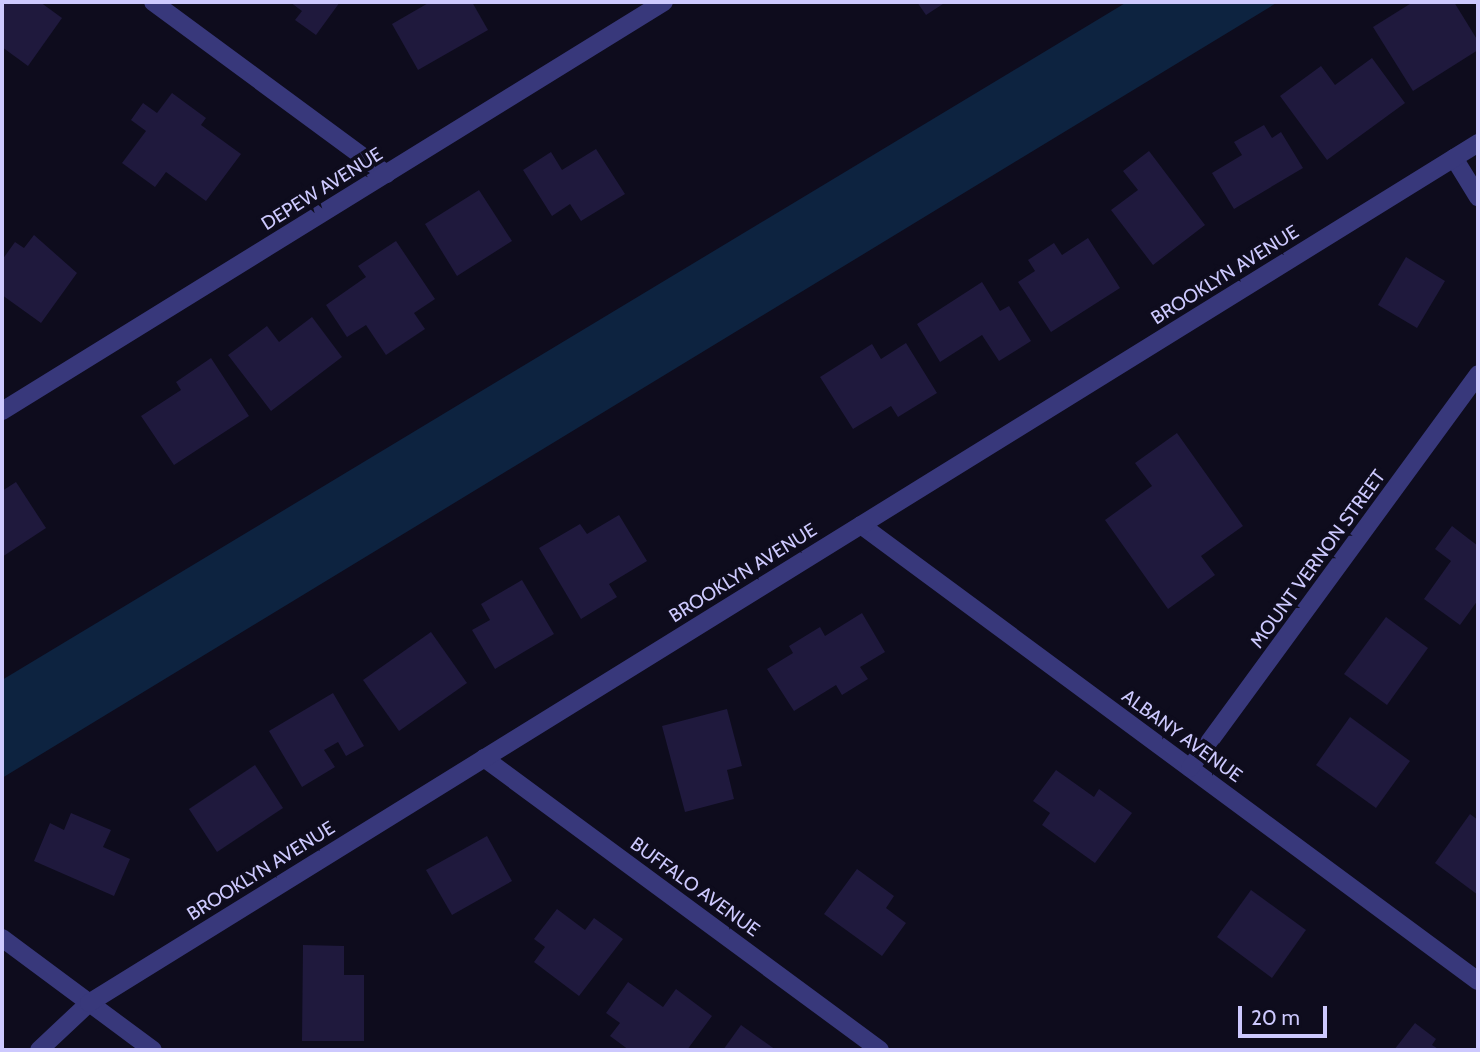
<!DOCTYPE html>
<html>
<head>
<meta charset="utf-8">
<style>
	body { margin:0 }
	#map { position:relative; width:1480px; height:1052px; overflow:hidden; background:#0e0c1d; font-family:Cabin,sans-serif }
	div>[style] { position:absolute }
	.water>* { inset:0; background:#0d2340 }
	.building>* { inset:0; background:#1f193d }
	.minor>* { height:18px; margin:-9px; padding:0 9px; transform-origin:9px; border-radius:9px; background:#38387b }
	span { translate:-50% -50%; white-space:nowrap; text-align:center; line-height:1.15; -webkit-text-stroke:7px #0e0c1d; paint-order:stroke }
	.street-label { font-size:19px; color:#cdc9fe }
	.frame { position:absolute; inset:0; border:4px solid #cdc9fe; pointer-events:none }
	.scale { position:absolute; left:1238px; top:1006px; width:89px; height:32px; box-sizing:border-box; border:4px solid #cdc9fe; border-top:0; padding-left:9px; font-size:21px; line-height:24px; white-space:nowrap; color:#cdc9fe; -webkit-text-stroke:5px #0e0c1d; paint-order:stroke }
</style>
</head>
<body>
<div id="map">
	<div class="water">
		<i style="clip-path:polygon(1127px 2px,1278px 2px,2px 778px,2px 680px)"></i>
	</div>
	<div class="building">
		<i style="clip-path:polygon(2px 2px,40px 2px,62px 18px,28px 66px,2px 47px)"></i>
		<i style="clip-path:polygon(290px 2px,340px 2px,316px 35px,295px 20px,302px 11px)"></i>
		<i style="clip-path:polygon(430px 2px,472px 2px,488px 30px,418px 70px,392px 24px)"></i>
		<i style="clip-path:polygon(917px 2px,946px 2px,926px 15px)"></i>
		<i style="clip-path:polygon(1413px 2px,1454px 2px,1478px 41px,1478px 50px,1413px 91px,1373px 27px)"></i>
		<i style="clip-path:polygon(1372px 58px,1405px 103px,1327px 160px,1280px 96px,1321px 66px,1335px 85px)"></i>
		<i style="clip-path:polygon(172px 93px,206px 118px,201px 125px,241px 154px,206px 201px,166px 172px,155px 187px,122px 163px,146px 131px,131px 120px,143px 103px,157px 113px)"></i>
		<i style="clip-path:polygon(1264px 125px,1272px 138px,1281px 132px,1303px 168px,1234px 209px,1212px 173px,1242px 155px,1234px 142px)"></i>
		<i style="clip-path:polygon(596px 149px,625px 194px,581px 221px,570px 204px,552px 216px,523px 170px,551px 152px,562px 170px)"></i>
		<i style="clip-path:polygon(1149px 151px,1205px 225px,1153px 265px,1111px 210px,1138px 190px,1123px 171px)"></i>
		<i style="clip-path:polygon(479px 190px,512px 241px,457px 276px,425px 224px)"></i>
		<i style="clip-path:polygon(34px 235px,77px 273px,41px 323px,2px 295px,2px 260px,15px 242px,24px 248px)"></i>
		<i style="clip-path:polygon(1088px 238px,1120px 288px,1051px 332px,1018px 282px,1035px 271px,1028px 260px,1054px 243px,1062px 255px)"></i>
		<i style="clip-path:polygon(396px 241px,435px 299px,414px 313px,425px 329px,386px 355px,366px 325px,347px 337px,326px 305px,366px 277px,358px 266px)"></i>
		<i style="clip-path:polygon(1406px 257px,1445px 281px,1417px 328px,1378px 305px)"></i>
		<i style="clip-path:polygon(982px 282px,1000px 311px,1009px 306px,1031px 341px,999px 361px,982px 335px,940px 362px,917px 324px)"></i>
		<i style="clip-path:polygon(312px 317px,342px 357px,271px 411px,228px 355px,267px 326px,279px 342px)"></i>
		<i style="clip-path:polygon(906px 343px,937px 393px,898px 417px,891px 406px,853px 429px,820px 377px,872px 344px,881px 359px)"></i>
		<i style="clip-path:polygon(211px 358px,249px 416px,174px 465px,141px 416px,181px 390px,176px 382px)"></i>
		<i style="clip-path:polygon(1177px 433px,1243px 526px,1201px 556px,1215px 575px,1168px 609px,1105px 520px,1152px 486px,1135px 463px)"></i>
		<i style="clip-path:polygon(16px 482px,46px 528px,2px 557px,2px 491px)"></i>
		<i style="clip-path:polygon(619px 515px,647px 561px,609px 584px,617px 597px,581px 619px,539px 548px,580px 524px,587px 534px)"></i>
		<i style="clip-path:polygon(1452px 526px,1478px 546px,1478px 600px,1460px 625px,1424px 599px,1451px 561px,1435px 549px)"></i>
		<i style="clip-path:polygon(522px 580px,554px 634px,495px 669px,472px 630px,490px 620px,481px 604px)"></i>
		<i style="clip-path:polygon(862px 613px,885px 652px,860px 667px,868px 679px,842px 695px,836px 685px,794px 711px,767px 669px,793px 653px,789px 646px,820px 627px,825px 636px)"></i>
		<i style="clip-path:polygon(1386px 617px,1428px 648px,1387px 705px,1344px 674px)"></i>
		<i style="clip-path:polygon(431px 632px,467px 683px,399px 731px,363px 680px)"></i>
		<i style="clip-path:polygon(333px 693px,364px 746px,346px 756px,338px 742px,324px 750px,335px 767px,302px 787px,269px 731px)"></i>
		<i style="clip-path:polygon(727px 709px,742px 766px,727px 770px,734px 799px,685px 812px,662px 726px)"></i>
		<i style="clip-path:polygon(1350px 717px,1410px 761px,1376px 808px,1316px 765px)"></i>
		<i style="clip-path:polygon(255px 765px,283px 808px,217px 852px,189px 809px)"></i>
		<i style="clip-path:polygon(1056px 770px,1094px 797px,1099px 789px,1132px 813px,1095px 863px,1042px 825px,1050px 813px,1033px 801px)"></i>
		<i style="clip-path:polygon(71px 813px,111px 830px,103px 847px,130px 859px,114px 896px,34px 861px,50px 823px,64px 830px)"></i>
		<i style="clip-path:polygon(1470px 814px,1478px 820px,1478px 895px,1435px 863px)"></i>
		<i style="clip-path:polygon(487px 836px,512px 881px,452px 915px,426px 870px)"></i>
		<i style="clip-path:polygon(857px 869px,894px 896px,886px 908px,906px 923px,882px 956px,824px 914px)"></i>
		<i style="clip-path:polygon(1251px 890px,1306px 930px,1272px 978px,1217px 937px)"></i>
		<i style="clip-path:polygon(557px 909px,585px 930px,594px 918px,623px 939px,579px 996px,534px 962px,545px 947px,534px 939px)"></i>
		<i style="clip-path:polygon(303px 945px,344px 946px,344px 975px,364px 975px,364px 1041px,302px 1041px)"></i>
		<i style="clip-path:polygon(628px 982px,663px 1007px,676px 989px,712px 1016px,687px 1050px,629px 1050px,610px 1036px,620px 1023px,606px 1013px)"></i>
		<i style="clip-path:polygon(1415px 1023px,1436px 1039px,1432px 1045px,1440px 1050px,1394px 1050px)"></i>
		<i style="clip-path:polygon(741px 1025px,776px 1050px,723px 1050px)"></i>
	</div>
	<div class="minor">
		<i style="left:153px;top:2px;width:290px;rotate:36.4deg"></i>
		<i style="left:1454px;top:158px;width:46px;rotate:58.4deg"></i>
		<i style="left:2px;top:411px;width:778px;rotate:-31.71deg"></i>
		<i style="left:861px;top:525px;width:767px;rotate:36.47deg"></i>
		<i style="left:484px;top:758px;width:492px;rotate:36.4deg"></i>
		<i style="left:1190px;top:768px;width:488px;rotate:-53.8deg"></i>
		<i style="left:2px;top:938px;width:188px;rotate:36.6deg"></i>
		<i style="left:39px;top:1050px;width:69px;rotate:-43.2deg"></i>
		<i style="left:89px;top:1003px;width:1634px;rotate:-31.76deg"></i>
	</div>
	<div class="street-label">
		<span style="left:322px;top:189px;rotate:-32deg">DEPEW AVENUE</span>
		<span style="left:1225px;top:275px;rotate:-32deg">BROOKLYN AVENUE</span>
		<span style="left:1318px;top:559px;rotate:-54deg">MOUNT VERNON STREET</span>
		<span style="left:743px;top:573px;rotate:-32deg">BROOKLYN AVENUE</span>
		<span style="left:1182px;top:736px;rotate:36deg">ALBANY AVENUE</span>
		<span style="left:261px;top:871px;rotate:-32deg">BROOKLYN AVENUE</span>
		<span style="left:695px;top:887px;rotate:36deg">BUFFALO AVENUE</span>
	</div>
	<div class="frame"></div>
	<div class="scale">20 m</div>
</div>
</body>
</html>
